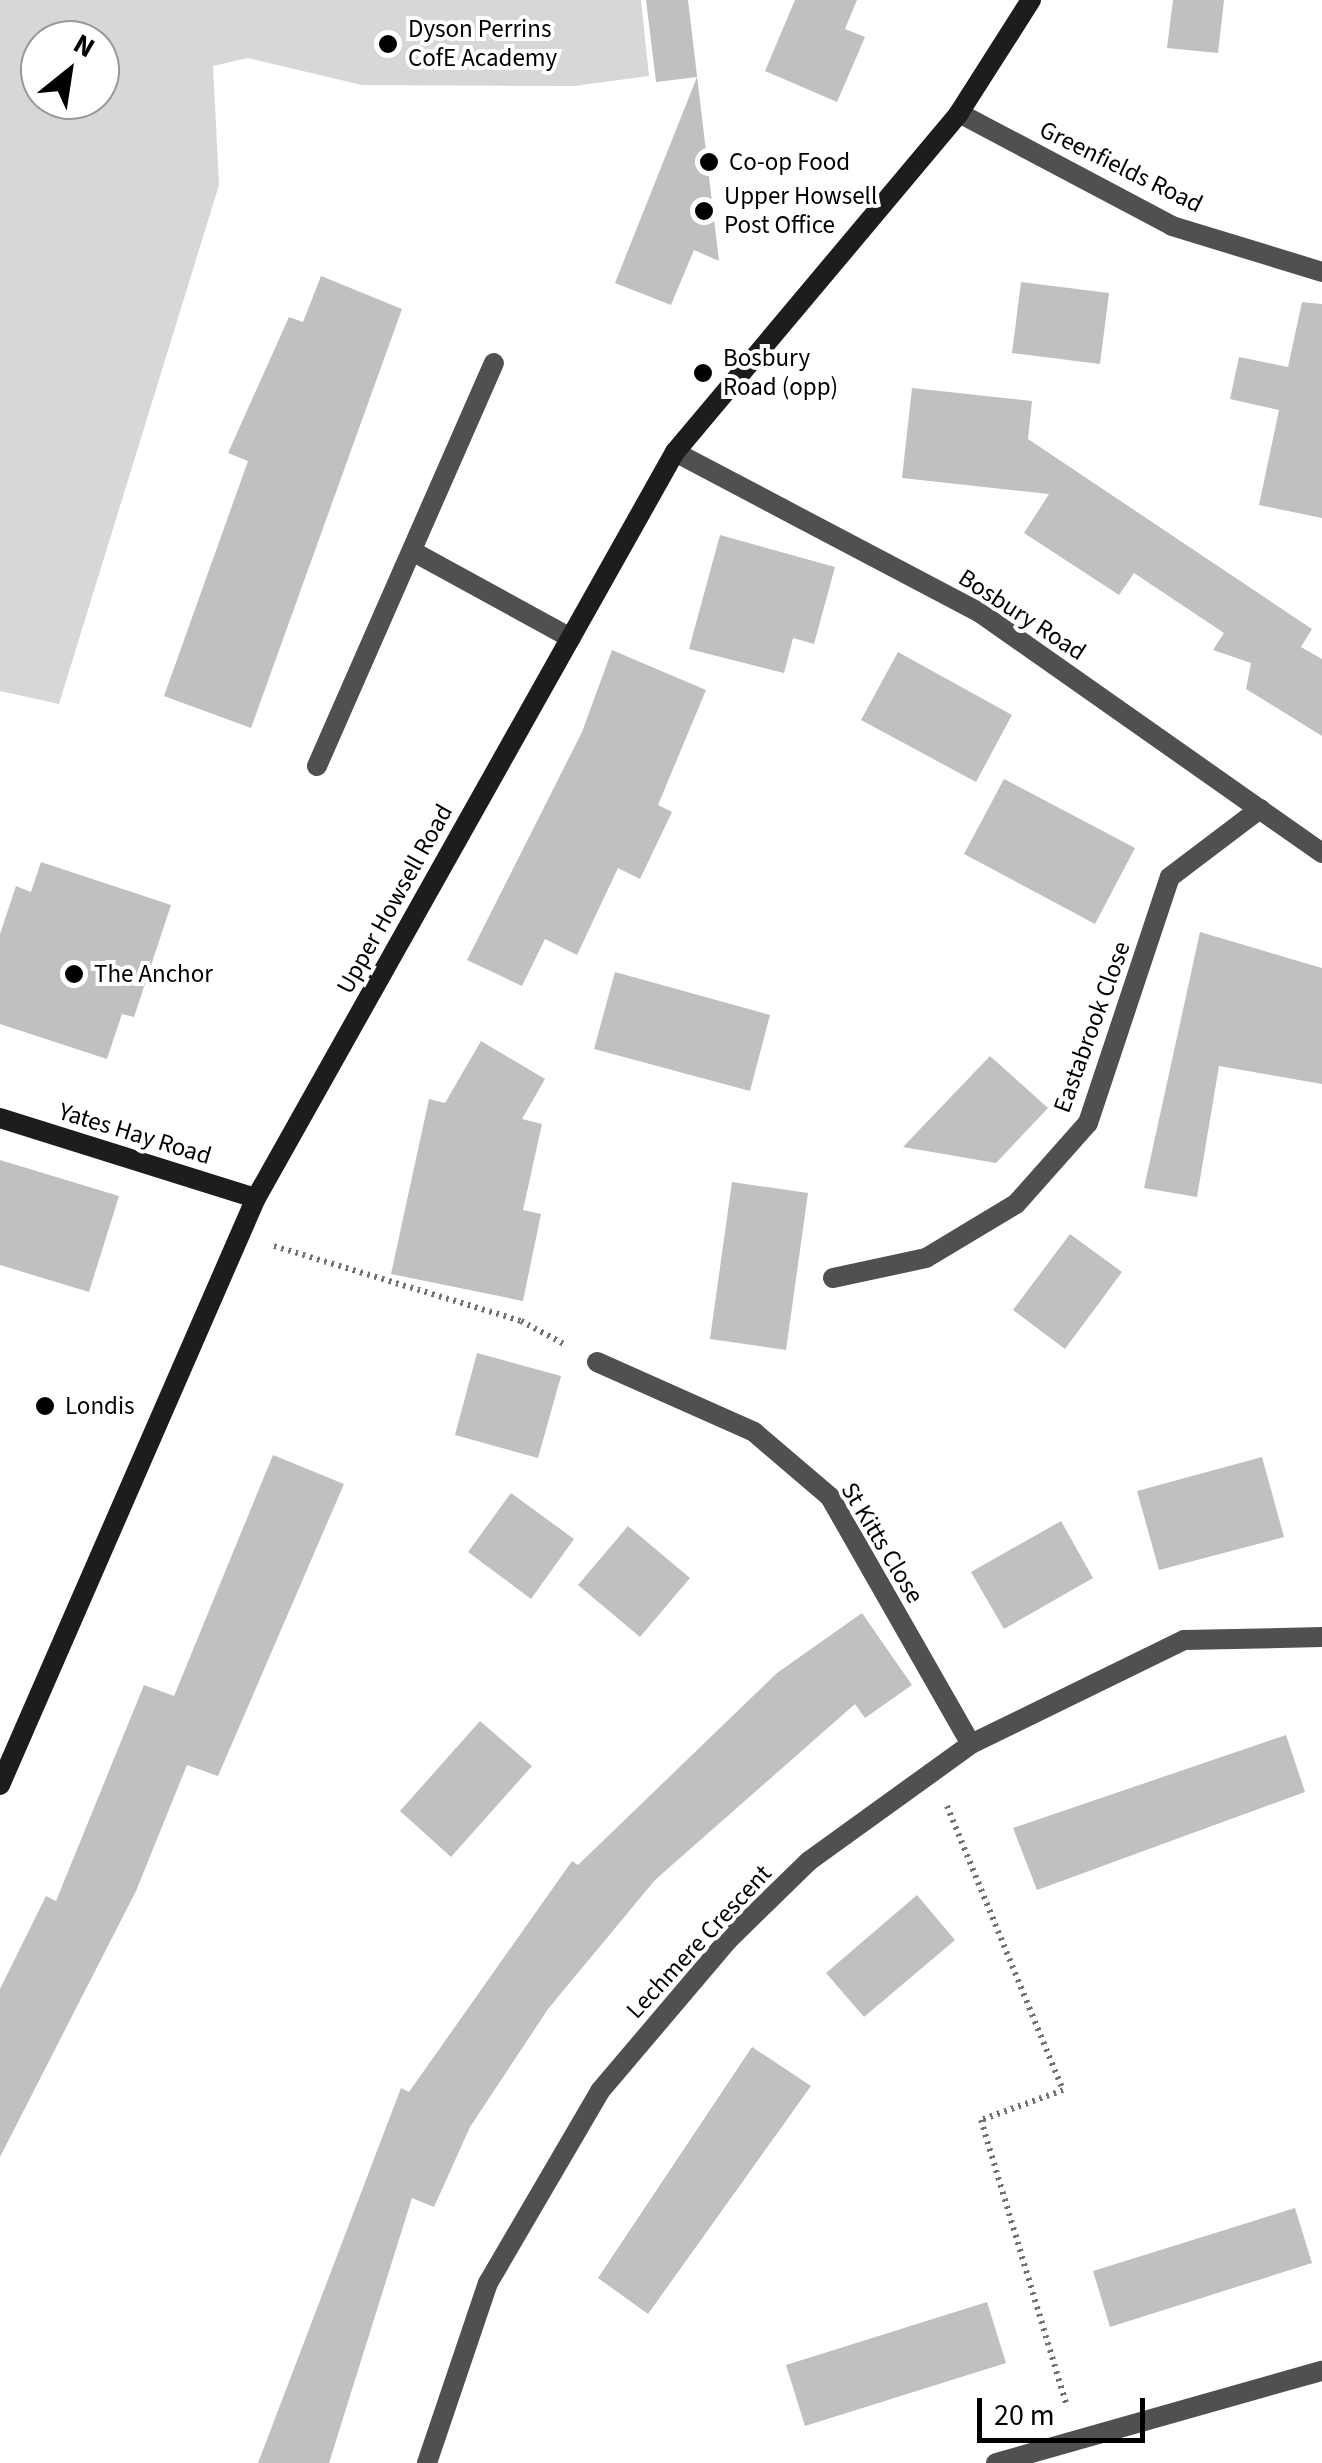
<!DOCTYPE html>
<html>
<head>
<meta charset="utf-8">
<style>
	body { margin:0 }
	#map { position:relative; width:1322px; height:2463px; overflow:hidden; background:#fff; font-family:"Source Sans 3",sans-serif }
	div>[style] { position:absolute }
	.green>* { inset:0; background:#d7d7d7 }
	.building>* { inset:0; background:#c0c0c0 }
	.path>* { height:6px; margin-top:-3px; transform-origin:0; background:repeating-linear-gradient(90deg,#727272 0 2.5px,transparent 0 7.5px) }
	.lane>* { height:20px; margin:-10px; padding:0 10px; transform-origin:10px; border-radius:10px; background:#505050 }
	.street>* { height:20px; margin:-10px; padding:0 10px; transform-origin:10px; border-radius:10px; background:#505050 }
	.secondary>* { height:20px; margin:-10px; padding:0 10px; transform-origin:10px; border-radius:10px; background:#1d1d1d }
	.dots>* { width:28px; height:28px; translate:-50% -50%; box-sizing:border-box; border:5px solid #fff; border-radius:50% }
	span { translate:-50% -50%; white-space:nowrap; text-align:center; line-height:1.15; -webkit-text-stroke:8px #fff; paint-order:stroke }
	.poi-label { font-size:25px; color:#000 }
	.left { translate:0 -50%; text-align:left }
	.street-label { font-size:25px; color:#000 }
	.north { position:absolute; left:20px; top:20px; width:100px; height:100px; box-sizing:border-box; background:#fff; border:2px solid #999; border-radius:50%; rotate:30deg; font-size:28px; font-weight:700; line-height:40px; text-align:center; color:#000 }
	.north::after { content:''; display:block; margin:auto; width:35px; height:45px; background:#000; clip-path:polygon(50% 0,100% 100%,50% 72%,0 100%) }
	.scale { position:absolute; left:977px; top:2398px; width:168px; height:45px; box-sizing:border-box; border:5px solid #000; border-top:0; padding-left:12px; font-size:30px; line-height:35px; white-space:nowrap; color:#000; -webkit-text-stroke:8px #fff; paint-order:stroke }
</style>
</head>
<body>
<div id="map">
	<div class="green">
		<i style="clip-path:polygon(evenodd,0 0,641px 0,649px 76px,574px 86px,362px 85px,248px 58px,213px 66px,219px 185px,59px 704px,0 691px,0 0,100px 40px,100px 100px,40px 100px,40px 40px,100px 40px)"></i>
	</div>
	<div class="building">
		<i style="clip-path:polygon(646px 0,688px 0,719px 261px,694px 250px,671px 305px,615px 283px,697px 77px,656px 82px)"></i>
		<i style="clip-path:polygon(795px 0,857px 0,845px 29px,865px 37px,837px 102px,765px 71px)"></i>
		<i style="clip-path:polygon(1173px 0,1224px 0,1218px 53px,1167px 48px)"></i>
		<i style="clip-path:polygon(321px 276px,402px 309px,251px 728px,164px 696px,248px 461px,228px 453px,289px 317px,303px 322px)"></i>
		<i style="clip-path:polygon(1021px 282px,1109px 293px,1100px 364px,1012px 353px)"></i>
		<i style="clip-path:polygon(1302px 302px,1322px 304px,1322px 518px,1259px 505px,1279px 410px,1230px 399px,1239px 357px,1288px 367px)"></i>
		<i style="clip-path:polygon(912px 388px,1032px 401px,1028px 439px,1312px 629px,1301px 647px,1322px 659px,1322px 736px,1246px 689px,1251px 663px,1213px 650px,1224px 633px,1134px 573px,1119px 595px,1024px 533px,1049px 494px,902px 478px)"></i>
		<i style="clip-path:polygon(720px 535px,835px 567px,814px 644px,793px 638px,784px 673px,689px 649px)"></i>
		<i style="clip-path:polygon(612px 650px,706px 690px,658px 805px,672px 812px,640px 879px,618px 868px,577px 955px,545px 939px,522px 986px,467px 960px,582px 732px)"></i>
		<i style="clip-path:polygon(898px 652px,1012px 715px,976px 782px,861px 720px)"></i>
		<i style="clip-path:polygon(1004px 779px,1135px 848px,1095px 924px,964px 854px)"></i>
		<i style="clip-path:polygon(41px 862px,171px 905px,134px 1017px,122px 1014px,107px 1059px,0 1024px,0 934px,16px 886px,31px 892px)"></i>
		<i style="clip-path:polygon(1200px 932px,1322px 968px,1322px 1084px,1219px 1066px,1197px 1197px,1144px 1188px)"></i>
		<i style="clip-path:polygon(615px 972px,770px 1015px,750px 1091px,594px 1049px)"></i>
		<i style="clip-path:polygon(481px 1041px,545px 1079px,522px 1119px,542px 1124px,523px 1210px,541px 1214px,523px 1301px,391px 1274px,429px 1099px,445px 1103px)"></i>
		<i style="clip-path:polygon(990px 1056px,1048px 1108px,996px 1163px,903px 1147px)"></i>
		<i style="clip-path:polygon(0 1160px,119px 1196px,89px 1292px,0 1265px)"></i>
		<i style="clip-path:polygon(732px 1182px,808px 1193px,786px 1350px,710px 1339px)"></i>
		<i style="clip-path:polygon(1070px 1234px,1122px 1272px,1065px 1349px,1013px 1310px)"></i>
		<i style="clip-path:polygon(477px 1353px,561px 1376px,538px 1458px,455px 1435px)"></i>
		<i style="clip-path:polygon(273px 1455px,344px 1484px,218px 1776px,187px 1765px,136px 1891px,0 2157px,0 1989px,46px 1896px,56px 1901px,144px 1685px,174px 1696px)"></i>
		<i style="clip-path:polygon(1262px 1457px,1284px 1537px,1159px 1570px,1137px 1491px)"></i>
		<i style="clip-path:polygon(511px 1493px,574px 1539px,531px 1599px,468px 1552px)"></i>
		<i style="clip-path:polygon(1061px 1521px,1093px 1578px,1004px 1629px,971px 1572px)"></i>
		<i style="clip-path:polygon(628px 1526px,690px 1578px,640px 1637px,578px 1585px)"></i>
		<i style="clip-path:polygon(862px 1613px,912px 1685px,865px 1718px,855px 1704px,655px 1880px,548px 2009px,470px 2127px,434px 2207px,412px 2198px,329px 2463px,258px 2463px,401px 2088px,409px 2092px,572px 1861px,578px 1865px,777px 1673px)"></i>
		<i style="clip-path:polygon(480px 1721px,532px 1766px,451px 1857px,400px 1811px)"></i>
		<i style="clip-path:polygon(1286px 1735px,1305px 1792px,1037px 1890px,1013px 1828px)"></i>
		<i style="clip-path:polygon(917px 1895px,955px 1940px,864px 2017px,826px 1973px)"></i>
		<i style="clip-path:polygon(752px 2047px,811px 2086px,648px 2314px,598px 2278px)"></i>
		<i style="clip-path:polygon(1295px 2208px,1312px 2263px,1110px 2327px,1093px 2271px)"></i>
		<i style="clip-path:polygon(987px 2302px,1006px 2363px,805px 2426px,786px 2365px)"></i>
	</div>
	<div class="path">
		<i style="left:274px;top:1246px;width:258px;rotate:16.9deg"></i>
		<i style="left:521px;top:1321px;width:49px;rotate:28.1deg"></i>
		<i style="left:947px;top:1806px;width:307px;rotate:67.8deg"></i>
		<i style="left:1063px;top:2090px;width:87px;rotate:159.9deg"></i>
		<i style="left:981px;top:2120px;width:300px;rotate:73.3deg"></i>
	</div>
	<div class="lane">
		<i style="left:412px;top:551px;width:181px;rotate:28.7deg"></i>
		<i style="left:317px;top:766px;width:440px;rotate:-66.3deg"></i>
	</div>
	<div class="street">
		<i style="left:959px;top:113px;width:241px;rotate:27.9deg"></i>
		<i style="left:1172px;top:226px;width:157px;rotate:17deg"></i>
		<i style="left:675px;top:452px;width:344px;rotate:27.8deg"></i>
		<i style="left:979px;top:612px;width:419px;rotate:35.1deg"></i>
		<i style="left:833px;top:1278px;width:95px;rotate:-12.1deg"></i>
		<i style="left:926px;top:1258px;width:105px;rotate:-31deg"></i>
		<i style="left:1016px;top:1204px;width:108px;rotate:-48.4deg"></i>
		<i style="left:1088px;top:1123px;width:259px;rotate:-71.6deg"></i>
		<i style="left:1170px;top:877px;width:113px;rotate:-37.1deg"></i>
		<i style="left:597px;top:1362px;width:172px;rotate:24deg"></i>
		<i style="left:754px;top:1432px;width:100px;rotate:40.5deg"></i>
		<i style="left:830px;top:1497px;width:284px;rotate:60.3deg"></i>
		<i style="left:427px;top:2463px;width:190px;rotate:-71.3deg"></i>
		<i style="left:488px;top:2283px;width:222px;rotate:-59.7deg"></i>
		<i style="left:600px;top:2091px;width:198px;rotate:-49.7deg"></i>
		<i style="left:728px;top:1940px;width:113px;rotate:-44.3deg"></i>
		<i style="left:809px;top:1861px;width:200px;rotate:-35.8deg"></i>
		<i style="left:971px;top:1744px;width:237px;rotate:-26deg"></i>
		<i style="left:1184px;top:1640px;width:138px;rotate:-1.2deg"></i>
		<i style="left:996px;top:2463px;width:339px;rotate:-15.8deg"></i>
	</div>
	<div class="secondary">
		<i style="left:0;top:1118px;width:268px;rotate:17.4deg"></i>
		<i style="left:0;top:1785px;width:640px;rotate:-66.44deg"></i>
		<i style="left:256px;top:1198px;width:856px;rotate:-60.68deg"></i>
		<i style="left:675px;top:452px;width:442px;rotate:-50deg"></i>
		<i style="left:959px;top:113px;width:134px;rotate:-57.5deg"></i>
	</div>
	<div class="dots">
		<i style="left:388px;top:44px;background:#000"></i>
		<i style="left:709px;top:162px;background:#000"></i>
		<i style="left:704px;top:211px;background:#000"></i>
		<i style="left:703px;top:373px;background:#000"></i>
		<i style="left:74px;top:974px;background:#000"></i>
		<i style="left:45px;top:1406px;background:#000"></i>
	</div>
	<div class="poi-label">
		<span class="left" style="left:408px;top:44px">Dyson Perrins<br>CofE Academy</span>
		<span class="left" style="left:729px;top:162px">Co-op Food</span>
		<span class="left" style="left:724px;top:211px">Upper Howsell<br>Post Office</span>
		<span class="left" style="left:723px;top:373px">Bosbury<br>Road (opp)</span>
		<span class="left" style="left:94px;top:974px">The Anchor</span>
		<span class="left" style="left:65px;top:1406px">Londis</span>
	</div>
	<div class="street-label">
		<span style="left:1121px;top:167px;rotate:26deg">Greenfields Road</span>
		<span style="left:1022px;top:615px;rotate:33deg">Bosbury Road</span>
		<span style="left:395px;top:899px;rotate:-61deg">Upper Howsell Road</span>
		<span style="left:1092px;top:1027px;rotate:-70deg">Eastabrook Close</span>
		<span style="left:135px;top:1134px;rotate:17deg">Yates Hay Road</span>
		<span style="left:882px;top:1543px;rotate:59deg">St Kitts Close</span>
		<span style="left:699px;top:1942px;rotate:-47deg">Lechmere Crescent</span>
	</div>
	<div class="north">N</div>
	<div class="scale">20 m</div>
</div>
</body>
</html>
